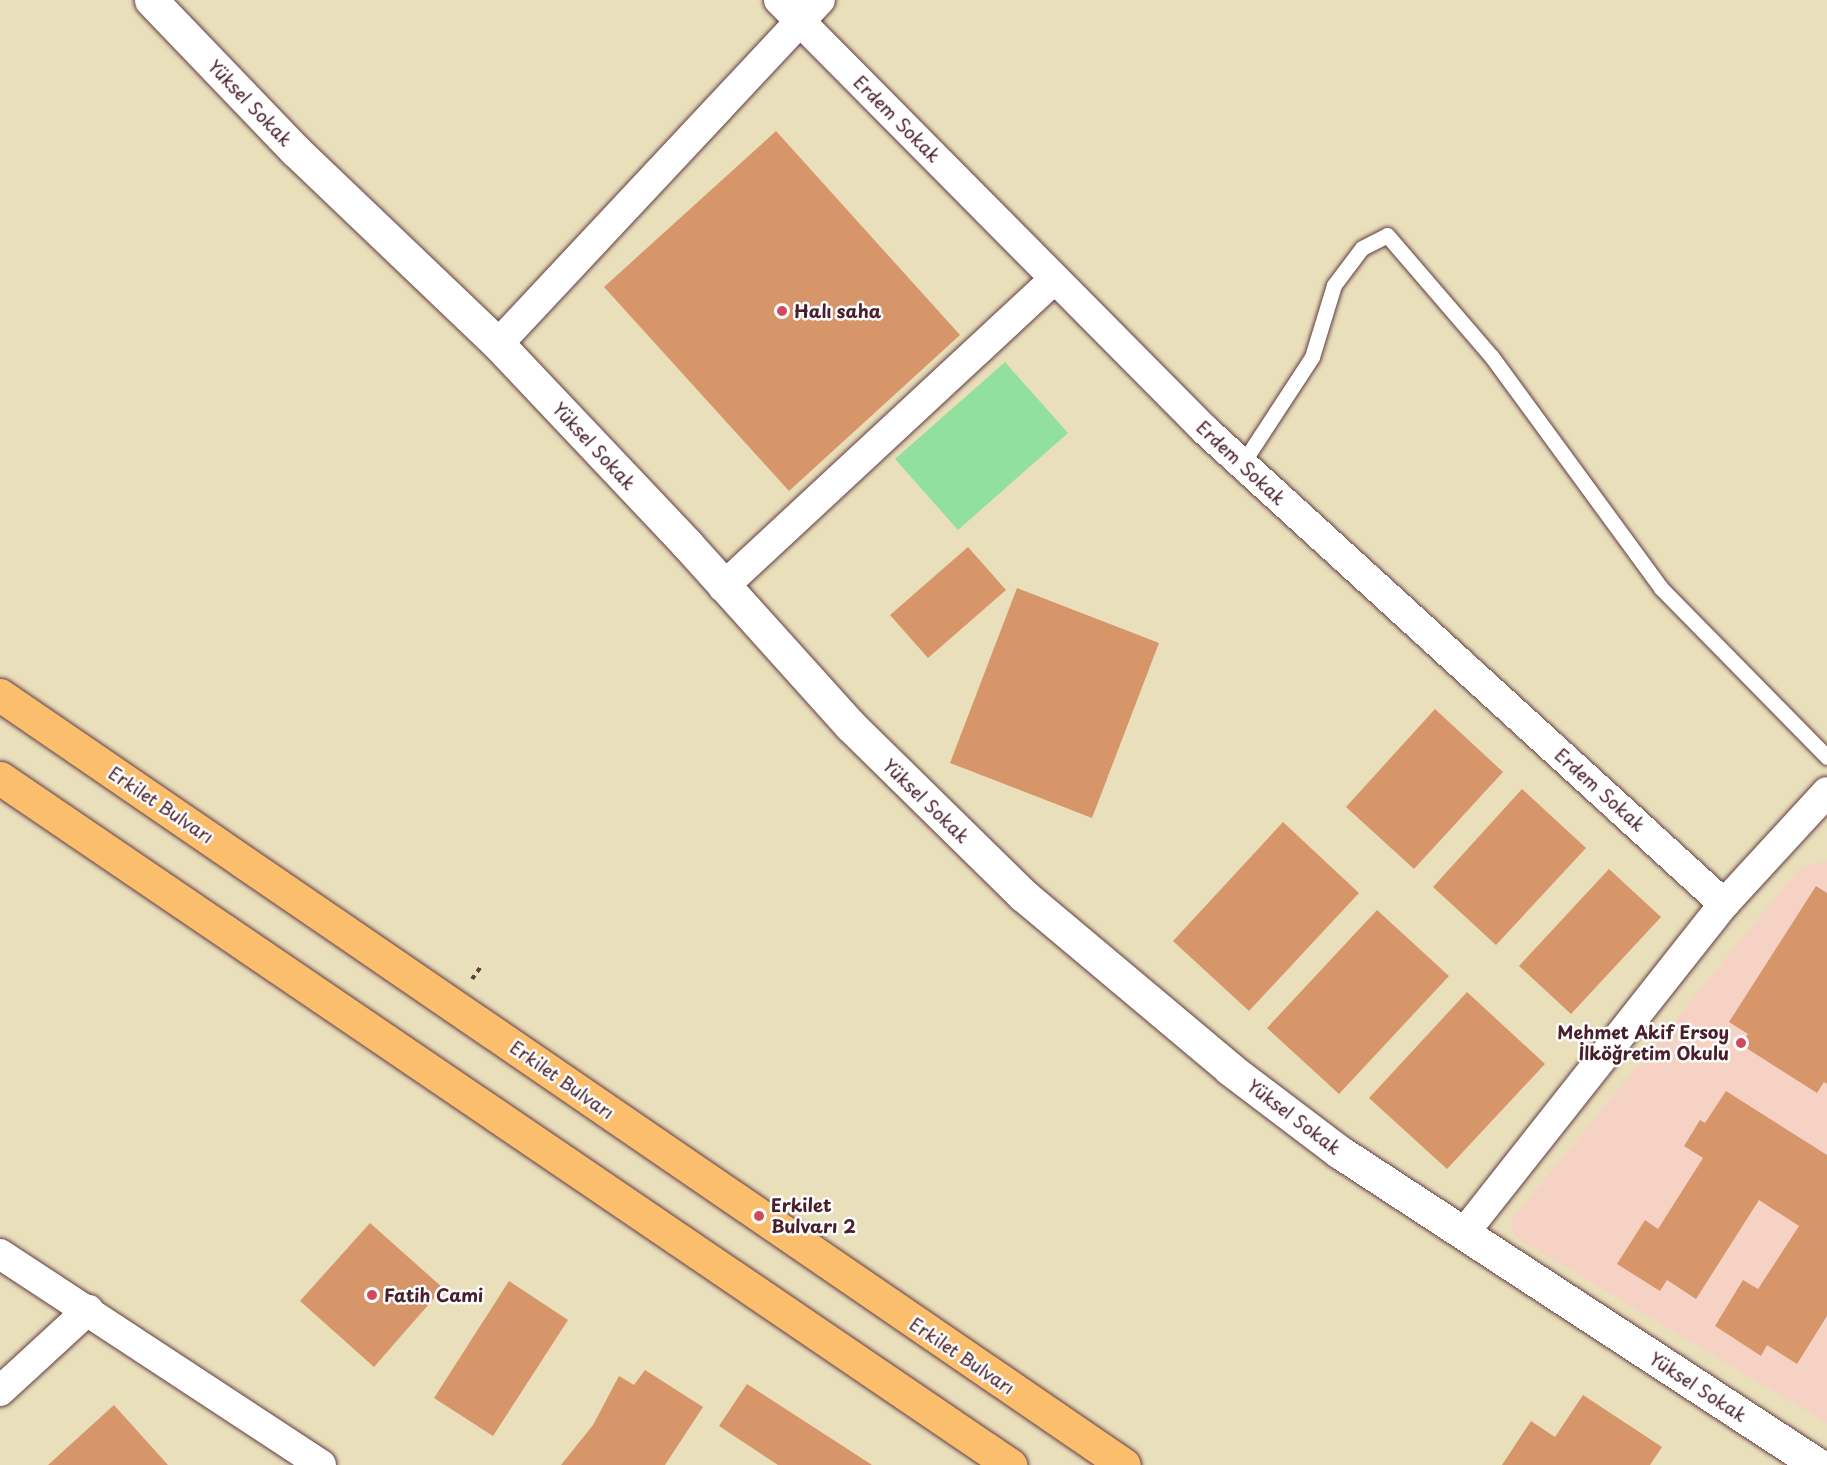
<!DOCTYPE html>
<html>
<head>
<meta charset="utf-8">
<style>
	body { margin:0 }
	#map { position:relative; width:1827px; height:1465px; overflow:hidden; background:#eadfbb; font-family:"Playpen Sans",sans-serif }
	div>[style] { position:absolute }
	.built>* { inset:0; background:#f6d2c4 }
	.green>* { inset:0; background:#92e09e }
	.building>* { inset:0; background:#d7966a }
	.path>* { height:4px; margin-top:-2px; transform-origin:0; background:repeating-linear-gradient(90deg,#623c41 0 4.5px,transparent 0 9px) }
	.roads { filter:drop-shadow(0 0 2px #623c41) drop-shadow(0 0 2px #623c41) }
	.service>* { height:15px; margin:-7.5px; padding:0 7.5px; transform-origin:7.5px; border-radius:7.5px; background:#fff }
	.minor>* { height:30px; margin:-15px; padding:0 15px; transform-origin:15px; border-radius:15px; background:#fff }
	.tertiary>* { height:33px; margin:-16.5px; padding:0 16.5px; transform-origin:16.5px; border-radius:16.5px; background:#fff }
	.primary>* { height:33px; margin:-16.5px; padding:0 16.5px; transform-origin:16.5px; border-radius:16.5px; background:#fabe6d }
	.dots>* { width:16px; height:16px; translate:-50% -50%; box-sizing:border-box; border:3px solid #fff; border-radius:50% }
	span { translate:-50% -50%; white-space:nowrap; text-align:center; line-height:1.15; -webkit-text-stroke:5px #fff; paint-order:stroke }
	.street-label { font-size:18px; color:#4a1f2b }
	.poi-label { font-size:18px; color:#4a1f2b; font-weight:700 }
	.left { translate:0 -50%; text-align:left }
	.right { translate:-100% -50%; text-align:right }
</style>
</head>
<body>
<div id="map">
	<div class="built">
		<i style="clip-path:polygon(1827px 861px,1827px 1423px,1517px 1238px,1512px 1229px,1512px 1219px,1800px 868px)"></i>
	</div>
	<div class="green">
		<i style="clip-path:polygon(1005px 362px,1068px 433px,958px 530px,895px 459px)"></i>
	</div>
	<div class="building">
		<i style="clip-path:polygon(776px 131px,960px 335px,789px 491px,604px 287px)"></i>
		<i style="clip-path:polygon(968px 547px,1006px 590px,928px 658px,890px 615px)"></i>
		<i style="clip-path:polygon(1017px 588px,1159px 643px,1092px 818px,950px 763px)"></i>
		<i style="clip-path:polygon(1435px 709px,1503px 772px,1414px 869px,1346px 807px)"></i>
		<i style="clip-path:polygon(1522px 789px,1586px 848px,1496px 945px,1433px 887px)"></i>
		<i style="clip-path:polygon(1283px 822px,1359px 893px,1249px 1011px,1173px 941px)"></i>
		<i style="clip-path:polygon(1609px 869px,1661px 917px,1571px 1014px,1519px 966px)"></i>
		<i style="clip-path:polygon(1816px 886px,1827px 893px,1827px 1084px,1824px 1082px,1817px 1093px,1740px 1044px,1748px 1034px,1729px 1022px)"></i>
		<i style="clip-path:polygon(1377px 910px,1449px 976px,1339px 1094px,1267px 1028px)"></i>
		<i style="clip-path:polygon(1467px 992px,1545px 1064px,1447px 1169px,1369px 1098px)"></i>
		<i style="clip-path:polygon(1726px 1091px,1827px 1155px,1827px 1316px,1797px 1364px,1767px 1345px,1761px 1356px,1715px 1326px,1743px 1280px,1758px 1289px,1799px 1226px,1759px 1200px,1696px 1299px,1667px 1280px,1660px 1291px,1617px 1264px,1645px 1220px,1658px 1229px,1703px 1158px,1684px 1146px,1700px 1120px,1705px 1123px)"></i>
		<i style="clip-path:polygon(370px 1223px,443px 1288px,374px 1367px,300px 1301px)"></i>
		<i style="clip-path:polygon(509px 1281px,568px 1320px,493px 1436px,434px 1398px)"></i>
		<i style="clip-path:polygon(645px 1370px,703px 1407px,665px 1465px,561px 1465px,593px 1425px,619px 1376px,634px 1385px)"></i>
		<i style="clip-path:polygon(747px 1384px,849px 1450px,872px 1465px,778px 1465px,719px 1426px)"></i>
		<i style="clip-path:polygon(1583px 1395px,1662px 1447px,1650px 1465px,1502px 1465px,1531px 1421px,1555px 1437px)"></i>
		<i style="clip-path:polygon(114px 1405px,168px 1465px,48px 1465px)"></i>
	</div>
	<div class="path">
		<i style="left:472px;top:979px;width:14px;rotate:-54deg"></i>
	</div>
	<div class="roads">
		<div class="service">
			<i style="left:1242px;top:464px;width:128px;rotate:-56.8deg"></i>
			<i style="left:1312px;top:357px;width:75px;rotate:-73deg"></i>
			<i style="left:1334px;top:285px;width:46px;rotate:-52.9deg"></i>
			<i style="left:1362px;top:248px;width:28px;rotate:-27deg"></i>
			<i style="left:1387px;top:235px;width:161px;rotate:49.3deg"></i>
			<i style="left:1492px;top:357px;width:286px;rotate:53.8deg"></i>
			<i style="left:1661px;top:588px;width:237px;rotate:45.5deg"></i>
		</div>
		<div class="minor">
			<i style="left:779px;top:0;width:605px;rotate:45.27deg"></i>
			<i style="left:1205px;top:430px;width:703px;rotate:42.41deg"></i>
			<i style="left:498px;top:344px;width:471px;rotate:-46.9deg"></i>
			<i style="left:723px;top:587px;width:453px;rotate:-42.9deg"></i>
			<i style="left:1464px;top:1233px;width:419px;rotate:-51.7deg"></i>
			<i style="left:1724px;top:904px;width:152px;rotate:-47.4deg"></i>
			<i style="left:0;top:1254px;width:384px;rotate:33.3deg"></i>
			<i style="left:0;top:1391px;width:120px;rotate:-42.6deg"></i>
		</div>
		<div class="tertiary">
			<i style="left:151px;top:0;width:209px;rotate:46.2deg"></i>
			<i style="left:296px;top:151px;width:279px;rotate:43.7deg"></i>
			<i style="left:498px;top:344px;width:275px;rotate:46.6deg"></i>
			<i style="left:687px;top:544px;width:244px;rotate:48deg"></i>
			<i style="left:850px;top:725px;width:243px;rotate:44.5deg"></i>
			<i style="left:1023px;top:895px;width:270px;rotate:40deg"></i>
			<i style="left:1230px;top:1069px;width:136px;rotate:37.2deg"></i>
			<i style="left:1338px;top:1151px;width:574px;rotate:33.19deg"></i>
		</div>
		<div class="primary">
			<i style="left:0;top:695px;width:1362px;rotate:34.41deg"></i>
			<i style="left:0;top:778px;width:1222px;rotate:34.22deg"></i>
		</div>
	</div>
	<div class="dots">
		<i style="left:782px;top:311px;background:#d1495b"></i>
		<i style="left:1741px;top:1043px;background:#d1495b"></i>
		<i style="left:759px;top:1216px;background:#d1495b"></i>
		<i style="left:372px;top:1295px;background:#d1495b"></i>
	</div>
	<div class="street-label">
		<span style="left:250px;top:103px;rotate:46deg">Yüksel Sokak</span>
		<span style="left:897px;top:119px;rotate:45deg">Erdem Sokak</span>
		<span style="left:594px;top:446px;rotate:47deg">Yüksel Sokak</span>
		<span style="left:1241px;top:463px;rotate:43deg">Erdem Sokak</span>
		<span style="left:1600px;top:790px;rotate:42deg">Erdem Sokak</span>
		<span style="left:926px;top:801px;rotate:44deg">Yüksel Sokak</span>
		<span style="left:161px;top:805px;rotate:34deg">Erkilet Bulvarı</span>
		<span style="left:562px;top:1080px;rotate:35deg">Erkilet Bulvarı</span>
		<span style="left:1294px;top:1117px;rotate:37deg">Yüksel Sokak</span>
		<span style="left:962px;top:1356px;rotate:34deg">Erkilet Bulvarı</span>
		<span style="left:1698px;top:1387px;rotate:33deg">Yüksel Sokak</span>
	</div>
	<div class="poi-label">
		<span class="left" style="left:794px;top:311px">Halı saha</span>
		<span class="right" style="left:1729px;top:1043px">Mehmet Akif Ersoy<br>İlköğretim Okulu</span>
		<span class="left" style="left:771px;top:1216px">Erkilet<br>Bulvarı 2</span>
		<span class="left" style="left:384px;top:1295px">Fatih Cami</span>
	</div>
</div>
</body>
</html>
